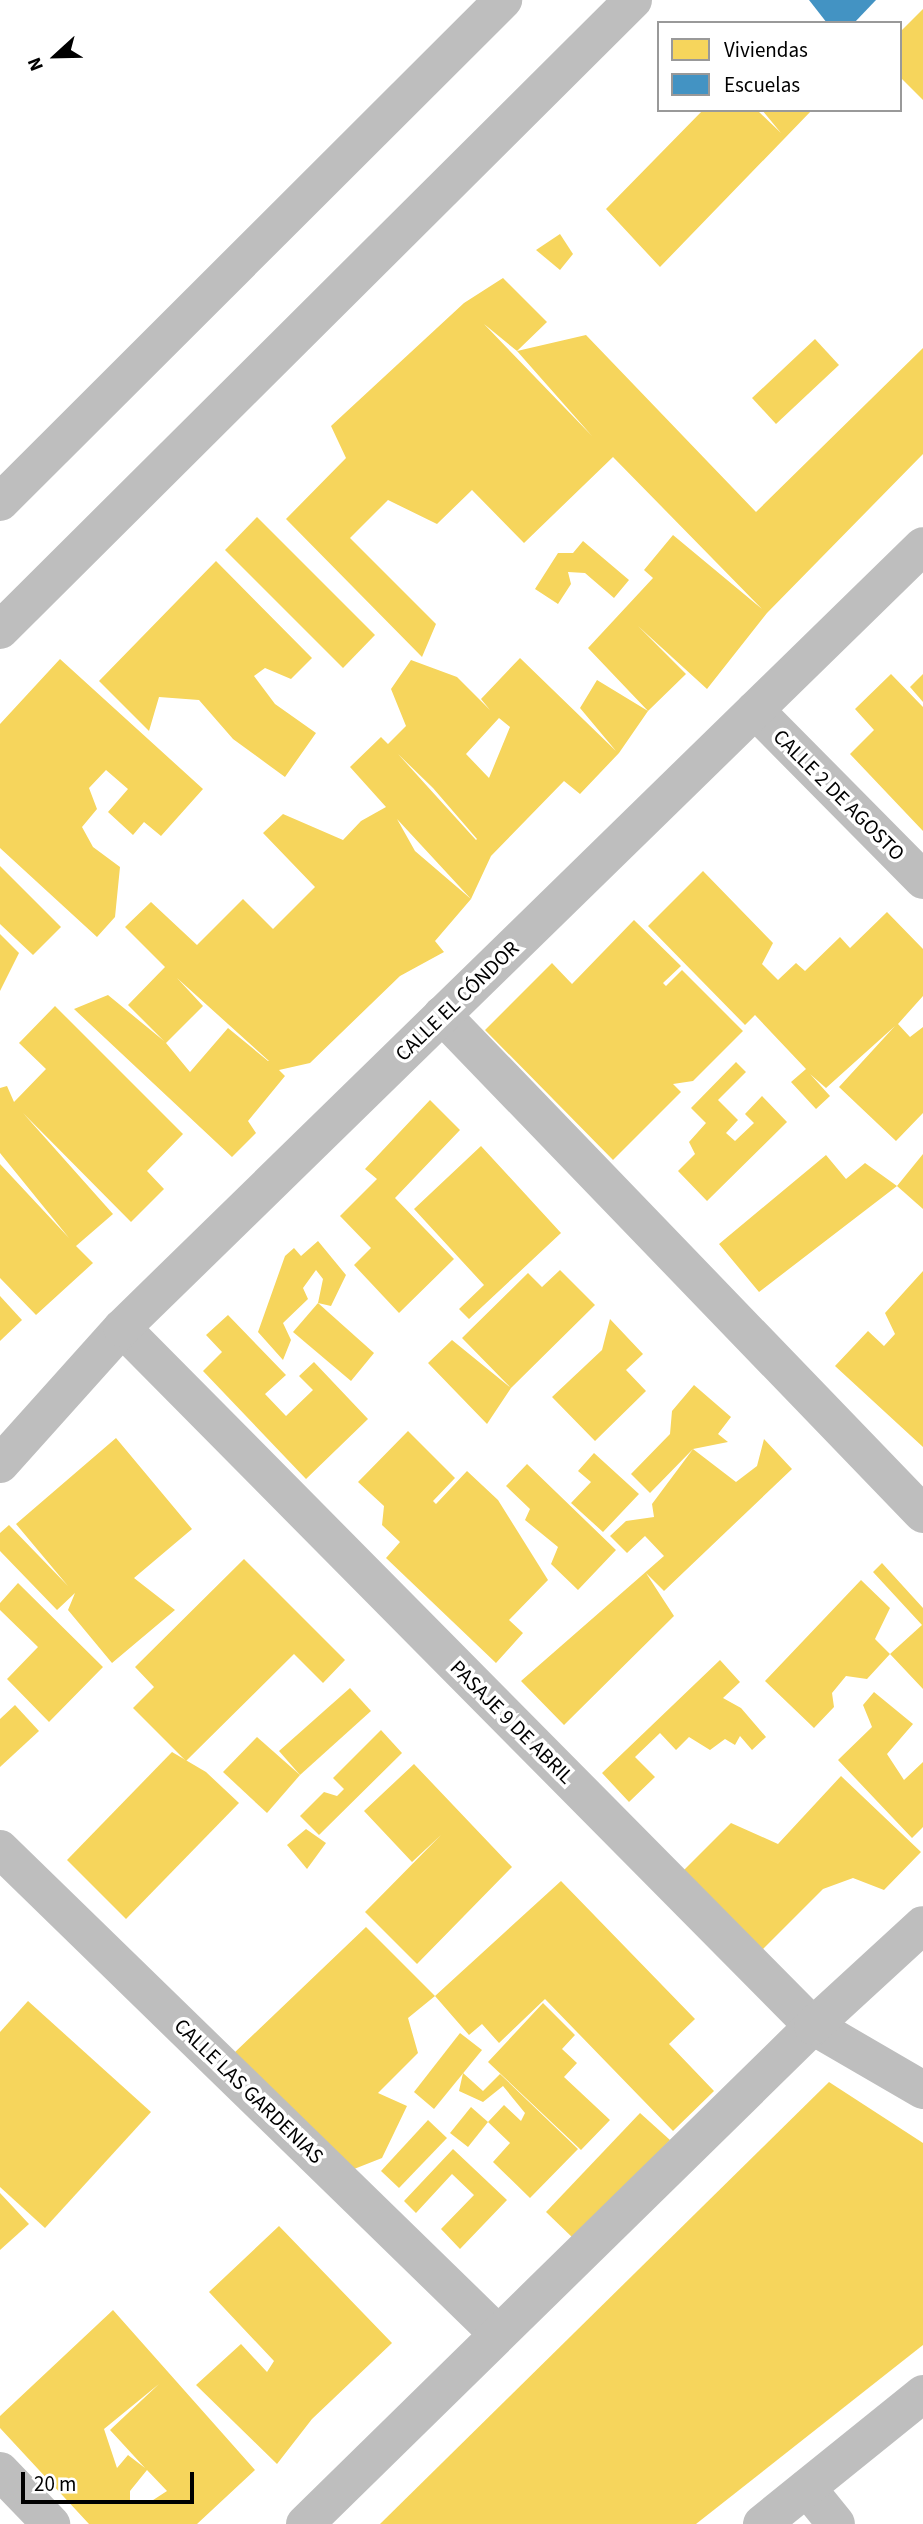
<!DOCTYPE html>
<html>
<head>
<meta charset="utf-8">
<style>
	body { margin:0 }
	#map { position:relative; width:923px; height:2524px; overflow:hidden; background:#fff; font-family:"Source Sans 3",sans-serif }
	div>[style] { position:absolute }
	.homes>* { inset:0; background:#f6d55c }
	.schools>* { inset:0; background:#4393c3 }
	.minor>* { height:38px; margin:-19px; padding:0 19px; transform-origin:19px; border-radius:19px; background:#bebebe }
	span { translate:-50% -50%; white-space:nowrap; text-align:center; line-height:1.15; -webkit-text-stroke:7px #fff; paint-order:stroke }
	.street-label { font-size:21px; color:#000 }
	.legend { position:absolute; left:657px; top:21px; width:245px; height:91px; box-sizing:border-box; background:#fff; border:2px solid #999; margin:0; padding:9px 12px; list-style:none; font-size:21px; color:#000 }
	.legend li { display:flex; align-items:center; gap:14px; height:35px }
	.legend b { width:35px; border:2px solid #999 }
	.north { position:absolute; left:21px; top:21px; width:70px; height:70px; -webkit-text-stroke:5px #fff; paint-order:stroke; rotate:248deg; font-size:19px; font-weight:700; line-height:28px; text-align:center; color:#000 }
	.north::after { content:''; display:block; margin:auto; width:24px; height:32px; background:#000; clip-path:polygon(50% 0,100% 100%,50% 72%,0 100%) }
	.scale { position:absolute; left:21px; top:2472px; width:173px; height:32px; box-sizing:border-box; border:4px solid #000; border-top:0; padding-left:9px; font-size:21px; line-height:24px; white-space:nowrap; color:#000; -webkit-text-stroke:5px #fff; paint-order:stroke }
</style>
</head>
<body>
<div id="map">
	<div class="homes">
		<i style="clip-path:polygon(923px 9px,923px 100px,900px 77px,900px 32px)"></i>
		<i style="clip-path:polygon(703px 110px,757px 110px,781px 133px,762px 110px,812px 110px,660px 267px,606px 209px)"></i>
		<i style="clip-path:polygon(560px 234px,573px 254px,560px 270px,536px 250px)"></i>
		<i style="clip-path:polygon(evenodd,503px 278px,547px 322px,517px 351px,484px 324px,592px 436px,517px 351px,586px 335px,756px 512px,923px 348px,923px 454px,767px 613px,707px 689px,638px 626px,686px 674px,648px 711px,619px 753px,580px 794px,564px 781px,491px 856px,471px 899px,435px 941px,444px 952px,400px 976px,310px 1063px,279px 1070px,285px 1076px,248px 1121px,256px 1133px,232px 1157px,74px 1009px,108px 995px,164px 1041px,128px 1005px,165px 967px,125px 927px,151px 902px,197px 945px,243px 899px,273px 929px,315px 887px,263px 833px,283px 814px,343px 840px,361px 821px,386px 807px,350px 767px,381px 737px,388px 744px,406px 726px,391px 689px,411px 660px,457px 677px,490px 710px,481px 699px,520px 658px,616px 751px,580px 708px,597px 680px,648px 711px,588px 648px,653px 578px,644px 570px,673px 535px,762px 609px,613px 457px,524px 543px,472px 490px,437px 524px,388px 500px,350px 538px,436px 624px,422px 657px,286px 519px,346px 458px,331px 426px,464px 303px,503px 278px,499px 718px,510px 727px,489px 778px,466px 754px,499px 718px,503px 278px,398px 754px,433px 788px,477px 839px,476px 840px,398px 754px,503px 278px,397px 819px,471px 899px,415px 851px,397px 819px,503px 278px,177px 978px,269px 1061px,268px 1061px,228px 1028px,190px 1072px,166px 1043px,203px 1006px,177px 978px)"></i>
		<i style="clip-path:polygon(815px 339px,839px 365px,776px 424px,752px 398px)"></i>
		<i style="clip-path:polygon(257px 517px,375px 635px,343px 668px,225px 550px)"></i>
		<i style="clip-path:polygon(583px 541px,629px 580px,614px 598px,585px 573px,568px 572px,571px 584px,558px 604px,535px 589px,558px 553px,573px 553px)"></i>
		<i style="clip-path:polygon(216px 561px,312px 658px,291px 679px,265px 668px,254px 676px,275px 704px,316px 733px,285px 777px,233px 739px,199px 700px,159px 697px,149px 731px,99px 681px)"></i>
		<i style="clip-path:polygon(60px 659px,203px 789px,161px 836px,144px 822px,133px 835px,108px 812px,128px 789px,106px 770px,89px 788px,97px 809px,82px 827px,93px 847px,120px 867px,115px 917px,97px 937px,0 848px,0 724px)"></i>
		<i style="clip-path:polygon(891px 674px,923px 707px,923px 831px,850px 754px,874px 730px,855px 709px)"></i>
		<i style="clip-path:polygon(923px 674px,923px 702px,910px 687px)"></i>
		<i style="clip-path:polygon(0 866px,61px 927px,33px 955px,0 924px)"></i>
		<i style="clip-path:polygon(703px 871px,773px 943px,762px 964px,778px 980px,796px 963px,805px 971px,840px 937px,850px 948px,887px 912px,923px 949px,923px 996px,898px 1024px,910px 1037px,923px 1027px,923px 1113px,896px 1141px,839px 1087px,895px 1026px,826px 1088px,810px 1074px,830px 1096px,816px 1109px,791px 1082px,806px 1069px,755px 1015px,745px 1025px,648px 926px)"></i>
		<i style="clip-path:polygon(634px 920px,681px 966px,663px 983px,666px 986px,682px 970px,743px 1031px,693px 1081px,673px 1084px,681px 1092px,613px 1160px,485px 1030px,552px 963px,572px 984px)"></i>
		<i style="clip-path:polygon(0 934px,19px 953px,0 991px)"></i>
		<i style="clip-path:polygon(55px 1006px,183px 1134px,147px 1171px,164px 1189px,131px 1222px,23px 1113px,113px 1214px,76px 1246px,93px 1263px,36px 1315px,0 1278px,0 1164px,69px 1238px,0 1153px,0 1088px,7px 1086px,14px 1102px,46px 1069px,19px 1043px)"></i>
		<i style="clip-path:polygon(736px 1062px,746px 1072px,718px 1100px,738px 1120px,726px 1133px,735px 1141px,754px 1123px,745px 1114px,762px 1096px,787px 1122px,707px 1201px,678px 1171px,695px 1154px,689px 1142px,706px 1123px,691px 1108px)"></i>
		<i style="clip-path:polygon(430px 1100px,460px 1130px,395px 1198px,454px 1259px,399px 1313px,354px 1265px,371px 1248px,340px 1216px,377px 1179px,365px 1169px)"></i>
		<i style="clip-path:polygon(481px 1146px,561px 1233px,469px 1319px,459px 1309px,484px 1285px,414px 1209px)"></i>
		<i style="clip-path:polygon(923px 1154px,923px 1209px,897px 1186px)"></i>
		<i style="clip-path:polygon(826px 1155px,846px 1179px,865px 1163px,897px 1186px,759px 1292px,719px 1244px)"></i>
		<i style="clip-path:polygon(318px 1241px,346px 1275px,331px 1306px,318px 1303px,323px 1279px,316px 1270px,303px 1288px,308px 1299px,283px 1323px,291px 1340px,283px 1360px,258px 1332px,285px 1256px,294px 1248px,301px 1256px)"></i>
		<i style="clip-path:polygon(560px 1270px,595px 1305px,511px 1388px,487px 1424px,428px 1363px,452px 1340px,511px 1388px,462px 1338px,528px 1273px,542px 1287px)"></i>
		<i style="clip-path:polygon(923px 1271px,923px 1447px,835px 1366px,868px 1331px,884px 1346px,895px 1334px,885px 1313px)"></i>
		<i style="clip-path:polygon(0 1296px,22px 1320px,0 1341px)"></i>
		<i style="clip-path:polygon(318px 1303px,374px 1353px,351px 1381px,293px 1332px)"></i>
		<i style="clip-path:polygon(228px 1315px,286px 1375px,265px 1394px,286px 1416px,313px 1390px,299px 1376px,314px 1362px,368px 1419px,306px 1479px,203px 1371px,222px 1352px,206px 1335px)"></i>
		<i style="clip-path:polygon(610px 1319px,643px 1354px,626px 1370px,646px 1391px,595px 1441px,552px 1397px,602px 1350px)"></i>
		<i style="clip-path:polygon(694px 1385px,731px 1417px,718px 1434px,728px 1442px,693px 1449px,736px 1482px,757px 1466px,764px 1439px,792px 1469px,664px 1591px,646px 1573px,674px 1616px,564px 1725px,521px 1681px,664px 1556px,645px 1536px,627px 1553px,610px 1536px,626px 1521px,654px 1517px,652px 1504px,693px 1449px,650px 1493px,631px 1474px,670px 1434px,672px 1411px)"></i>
		<i style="clip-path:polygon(408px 1431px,455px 1478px,433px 1501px,436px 1504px,467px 1471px,498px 1500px,548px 1580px,509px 1620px,523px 1633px,496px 1663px,386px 1558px,400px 1542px,382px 1525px,384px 1506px,358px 1482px)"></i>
		<i style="clip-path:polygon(116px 1438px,192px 1529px,134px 1578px,175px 1610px,112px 1663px,68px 1610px,75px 1593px,57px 1610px,0 1551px,0 1533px,9px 1525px,68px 1586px,16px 1524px)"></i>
		<i style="clip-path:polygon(594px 1453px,639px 1494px,603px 1532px,571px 1503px,591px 1482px,578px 1471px)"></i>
		<i style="clip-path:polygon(527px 1464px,616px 1550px,578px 1590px,551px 1564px,558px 1547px,525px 1520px,530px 1509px,506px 1486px)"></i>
		<i style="clip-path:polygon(244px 1559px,345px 1660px,323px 1683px,294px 1654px,186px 1761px,133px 1708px,154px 1687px,135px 1667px)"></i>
		<i style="clip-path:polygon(882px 1563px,923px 1608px,923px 1689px,890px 1654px,922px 1625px,873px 1572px)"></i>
		<i style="clip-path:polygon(861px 1580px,890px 1608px,875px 1639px,890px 1654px,867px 1679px,846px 1676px,832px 1693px,834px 1707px,814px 1728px,765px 1681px)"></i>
		<i style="clip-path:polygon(18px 1583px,103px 1667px,49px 1722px,7px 1679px,38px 1647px,0 1610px,0 1603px)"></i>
		<i style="clip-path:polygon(720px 1660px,740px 1682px,723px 1698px,741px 1708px,766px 1737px,752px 1750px,740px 1736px,735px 1745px,725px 1739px,710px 1750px,689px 1737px,676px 1750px,660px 1733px,635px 1757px,655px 1777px,629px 1802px,602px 1773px)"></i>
		<i style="clip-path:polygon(350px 1688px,371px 1711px,300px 1775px,279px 1751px)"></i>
		<i style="clip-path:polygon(874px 1692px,913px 1724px,887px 1754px,904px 1780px,923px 1762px,923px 1827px,912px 1838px,838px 1760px,872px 1727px,863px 1705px)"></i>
		<i style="clip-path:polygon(15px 1705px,39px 1731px,0 1767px,0 1719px)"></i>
		<i style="clip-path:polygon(381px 1730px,402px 1753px,319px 1835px,300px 1816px,324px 1792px,337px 1796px,344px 1789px,333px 1778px)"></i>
		<i style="clip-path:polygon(257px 1737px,300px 1775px,267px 1813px,223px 1772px)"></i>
		<i style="clip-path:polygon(172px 1752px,206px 1772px,239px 1803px,126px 1919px,67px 1860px)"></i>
		<i style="clip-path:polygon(414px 1764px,512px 1867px,417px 1964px,365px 1912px,441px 1835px,412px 1862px,364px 1811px)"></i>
		<i style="clip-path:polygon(841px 1776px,921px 1852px,884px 1890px,853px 1878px,823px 1889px,762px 1950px,683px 1871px,731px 1823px,778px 1844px)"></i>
		<i style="clip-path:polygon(306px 1829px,326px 1843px,307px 1869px,287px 1845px)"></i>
		<i style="clip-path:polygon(561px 1881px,695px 2019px,669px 2044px,714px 2091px,673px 2131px,545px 1999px,499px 2043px,482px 2024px,469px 2035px,435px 1996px)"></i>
		<i style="clip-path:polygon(366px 1927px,435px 1996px,408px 2018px,418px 2053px,378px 2093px,407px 2106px,382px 2158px,349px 2171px,233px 2054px)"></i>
		<i style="clip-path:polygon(28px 2001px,151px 2112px,45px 2228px,0 2187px,0 2032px)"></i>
		<i style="clip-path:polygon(543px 2003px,575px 2035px,562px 2049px,577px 2063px,564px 2077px,610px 2120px,581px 2150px,488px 2062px)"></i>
		<i style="clip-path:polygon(460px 2033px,482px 2050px,434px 2109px,414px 2092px)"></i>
		<i style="clip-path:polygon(463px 2073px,483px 2091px,500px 2074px,578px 2149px,530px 2198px,493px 2162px,510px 2143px,488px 2122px,504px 2105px,521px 2121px,525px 2113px,503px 2086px,483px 2102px,459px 2091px)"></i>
		<i style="clip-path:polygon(829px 2082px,923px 2143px,923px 2345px,696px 2524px,380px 2524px)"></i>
		<i style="clip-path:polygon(471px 2107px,488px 2122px,468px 2147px,450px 2133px)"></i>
		<i style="clip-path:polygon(640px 2113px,670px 2140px,575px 2240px,546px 2212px)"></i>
		<i style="clip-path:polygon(428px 2120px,447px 2138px,399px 2188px,381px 2171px)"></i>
		<i style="clip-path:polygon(453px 2149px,507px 2200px,460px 2249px,441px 2229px,474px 2195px,452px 2174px,416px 2213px,404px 2201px)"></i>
		<i style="clip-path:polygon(0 2193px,29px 2224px,0 2250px)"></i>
		<i style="clip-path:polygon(279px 2226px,392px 2343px,312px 2419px,277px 2464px,196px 2385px,241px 2344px,267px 2372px,274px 2361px,209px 2292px)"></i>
		<i style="clip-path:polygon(evenodd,113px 2310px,255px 2470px,197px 2524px,89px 2524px,0 2428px,0 2416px,113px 2310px,159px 2384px,110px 2430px,145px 2468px,128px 2455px,117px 2468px,104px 2429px,159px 2384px,113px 2310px,147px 2470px,167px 2491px,147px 2504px,130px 2503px,130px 2491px,147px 2470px)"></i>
	</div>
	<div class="schools">
		<i style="clip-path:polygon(809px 0,876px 0,854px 23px,827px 23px)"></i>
	</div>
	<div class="minor">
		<i style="left:0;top:502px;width:711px;rotate:-44.94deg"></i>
		<i style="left:0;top:630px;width:893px;rotate:-44.86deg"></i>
		<i style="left:755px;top:710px;width:239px;rotate:45.3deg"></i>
		<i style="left:442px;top:1015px;width:693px;rotate:46.05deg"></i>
		<i style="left:122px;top:1328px;width:982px;rotate:45.29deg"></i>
		<i style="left:813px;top:2026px;width:127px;rotate:30.2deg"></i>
		<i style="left:0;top:1464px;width:183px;rotate:-48.1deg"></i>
		<i style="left:122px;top:1328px;width:1119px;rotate:-44.31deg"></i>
		<i style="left:0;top:1849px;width:694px;rotate:44.24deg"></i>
		<i style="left:0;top:2471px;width:74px;rotate:46.1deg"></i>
		<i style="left:807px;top:2488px;width:46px;rotate:51.1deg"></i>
		<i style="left:305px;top:2524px;width:711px;rotate:-44.43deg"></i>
		<i style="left:813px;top:2026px;width:149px;rotate:-42.6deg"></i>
		<i style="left:762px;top:2524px;width:207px;rotate:-38.9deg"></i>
	</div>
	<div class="street-label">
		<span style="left:839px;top:795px;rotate:45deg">CALLE 2 DE AGOSTO</span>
		<span style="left:457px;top:1001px;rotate:-44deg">CALLE EL CÓNDOR</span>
		<span style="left:512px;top:1722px;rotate:45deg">PASAJE 9 DE ABRIL</span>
		<span style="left:249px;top:2091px;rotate:44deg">CALLE LAS GARDENIAS</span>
	</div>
	<ul class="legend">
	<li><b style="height:19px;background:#f6d55c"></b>Viviendas</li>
	<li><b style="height:19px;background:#4393c3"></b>Escuelas</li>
	</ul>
	<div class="north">N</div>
	<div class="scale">20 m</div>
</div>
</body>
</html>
